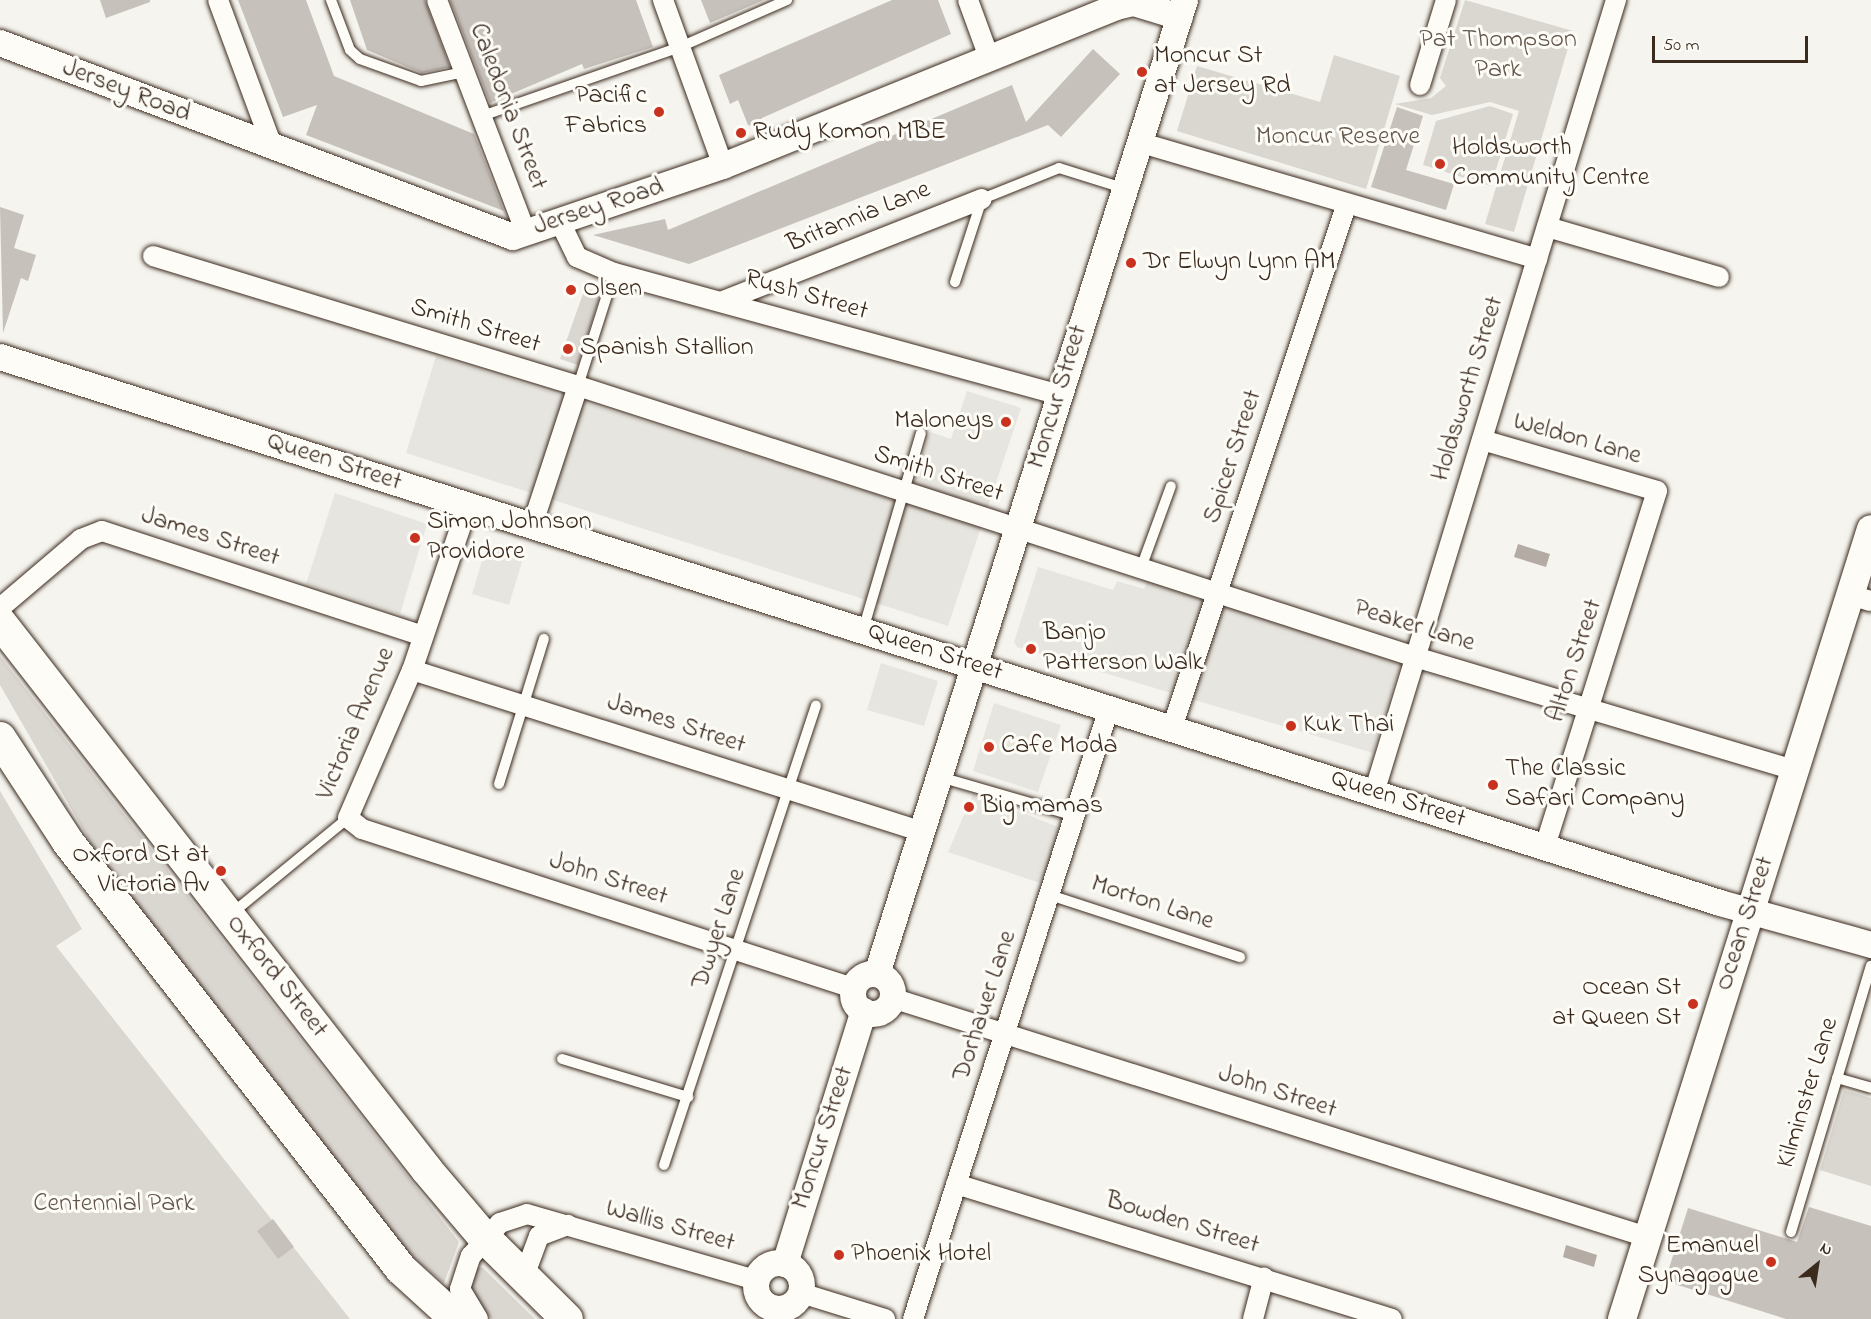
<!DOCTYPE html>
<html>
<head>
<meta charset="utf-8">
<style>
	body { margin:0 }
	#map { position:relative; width:1871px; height:1319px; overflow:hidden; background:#f5f4ee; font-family:"Indie Flower",sans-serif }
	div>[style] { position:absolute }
	.built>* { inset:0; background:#e7e5df }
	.green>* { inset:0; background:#dad6d0 }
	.water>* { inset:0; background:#b4aca4 }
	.building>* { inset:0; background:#c7c1bb }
	.roads { filter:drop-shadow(0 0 2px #3b2a1e) drop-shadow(0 0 2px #3b2a1e) }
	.service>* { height:10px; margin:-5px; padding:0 5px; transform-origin:5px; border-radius:5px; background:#fdfcf7 }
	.minor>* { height:20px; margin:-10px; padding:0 10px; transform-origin:10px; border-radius:10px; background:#fdfcf7 }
	.tertiary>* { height:26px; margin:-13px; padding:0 13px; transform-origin:13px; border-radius:13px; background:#fdfcf7 }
	.tertiary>.ring { margin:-13px; padding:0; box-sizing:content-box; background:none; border:26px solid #fdfcf7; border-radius:50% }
	.secondary>* { height:28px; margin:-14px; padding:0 14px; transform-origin:14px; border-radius:14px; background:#fdfcf7 }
	.primary>* { height:32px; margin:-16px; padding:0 16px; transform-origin:16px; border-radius:16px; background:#fdfcf7 }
	.dots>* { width:16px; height:16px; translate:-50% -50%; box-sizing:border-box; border:3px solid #fdfcf7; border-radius:50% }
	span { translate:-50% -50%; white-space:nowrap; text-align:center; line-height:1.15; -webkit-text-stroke:6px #fdfcf7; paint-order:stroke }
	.park-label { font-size:26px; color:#63554a }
	.poi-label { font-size:26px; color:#3b2a1e }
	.left { translate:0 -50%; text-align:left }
	.right { translate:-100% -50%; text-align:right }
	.street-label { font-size:26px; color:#3b2a1e }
	.north { position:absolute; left:1787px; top:1235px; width:60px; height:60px; -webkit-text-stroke:4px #fdfcf7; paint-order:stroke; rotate:30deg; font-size:16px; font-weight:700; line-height:24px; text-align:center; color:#3b2a1e }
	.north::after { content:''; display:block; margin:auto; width:21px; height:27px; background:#3b2a1e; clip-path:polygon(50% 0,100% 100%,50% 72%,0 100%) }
	.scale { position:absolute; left:1652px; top:36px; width:156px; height:27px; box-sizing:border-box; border:3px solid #3b2a1e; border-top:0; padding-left:8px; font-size:18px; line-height:21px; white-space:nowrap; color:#3b2a1e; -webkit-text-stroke:4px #fdfcf7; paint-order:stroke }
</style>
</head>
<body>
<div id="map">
	<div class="built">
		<i style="clip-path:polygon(436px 356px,907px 504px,930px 432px,951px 439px,967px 391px,1021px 408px,948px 626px,406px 453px)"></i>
		<i style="clip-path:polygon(335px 493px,427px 524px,400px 614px,306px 584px)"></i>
		<i style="clip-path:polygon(487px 544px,524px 555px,509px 605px,472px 594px)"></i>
		<i style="clip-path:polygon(1038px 567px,1113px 590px,1117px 581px,1144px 589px,1148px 580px,1402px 658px,1373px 753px,1017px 647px,1014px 642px)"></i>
		<i style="clip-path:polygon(881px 663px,938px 681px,924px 726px,867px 710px)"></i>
		<i style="clip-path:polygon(994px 703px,1061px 725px,1038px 792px,973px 771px)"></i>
		<i style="clip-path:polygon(973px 794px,1061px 828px,1043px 884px,948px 852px)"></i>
	</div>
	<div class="green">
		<i style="clip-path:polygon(1465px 0,1573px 31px,1514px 232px,1485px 224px,1519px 111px,1490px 102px,1432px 115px,1395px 104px,1431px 98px,1446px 86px,1440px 78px)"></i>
		<i style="clip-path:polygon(1334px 55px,1400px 76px,1366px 189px,1177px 131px,1197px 66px,1320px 102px)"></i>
		<i style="clip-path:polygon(1490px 106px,1513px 114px,1491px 186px,1423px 165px,1436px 121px)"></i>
		<i style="clip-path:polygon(585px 288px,601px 293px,578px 365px,560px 359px)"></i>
		<i style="clip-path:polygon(0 656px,459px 1242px,444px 1283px,404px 1250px,110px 876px,0 685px)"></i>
		<i style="clip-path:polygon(0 791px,82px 929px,56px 946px,350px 1319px,0 1319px)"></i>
		<i style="clip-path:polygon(1844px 1090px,1871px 1098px,1871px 1186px,1820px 1170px)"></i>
		<i style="clip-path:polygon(475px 1267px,483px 1268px,535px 1319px,492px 1319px,477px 1307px,469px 1293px)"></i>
	</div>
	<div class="water">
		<i style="clip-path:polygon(1518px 544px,1550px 554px,1546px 567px,1514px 557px)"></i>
		<i style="clip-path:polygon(1566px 1245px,1597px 1255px,1594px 1267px,1563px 1257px)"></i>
	</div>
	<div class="building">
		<i style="clip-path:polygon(100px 0,150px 0,150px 2px,106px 18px)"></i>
		<i style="clip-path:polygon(238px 0,306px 0,334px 76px,474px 134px,504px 211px,306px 135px,317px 105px,283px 117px)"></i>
		<i style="clip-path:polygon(350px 0,425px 0,450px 67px,422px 73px,367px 50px)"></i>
		<i style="clip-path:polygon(450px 0,636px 0,653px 47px,584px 69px,582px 64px,490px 103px)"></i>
		<i style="clip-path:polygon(701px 0,764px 0,710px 23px)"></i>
		<i style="clip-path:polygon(892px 0,938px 0,951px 34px,762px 118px,755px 127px,748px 125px,738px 100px,730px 104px,719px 75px)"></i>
		<i style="clip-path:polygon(1093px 49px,1120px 74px,1061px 137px,1048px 125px,689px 264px,593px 235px,665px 219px,668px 230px,1012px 85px,1026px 122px)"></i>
		<i style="clip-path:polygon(1397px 107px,1423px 116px,1406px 170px,1454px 184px,1446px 210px,1371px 187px)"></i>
		<i style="clip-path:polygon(0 207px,24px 215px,14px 248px,36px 255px,28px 281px,21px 278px,3px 333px)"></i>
		<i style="clip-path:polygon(1809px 1207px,1871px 1226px,1871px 1319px,1786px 1319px,1665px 1281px,1688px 1208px,1797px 1242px)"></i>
		<i style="clip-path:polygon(273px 1219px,294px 1247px,278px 1259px,257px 1231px)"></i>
	</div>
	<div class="roads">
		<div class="service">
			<i style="left:331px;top:0;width:53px;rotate:69.2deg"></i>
			<i style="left:350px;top:50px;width:13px;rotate:42deg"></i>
			<i style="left:360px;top:59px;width:65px;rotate:19.8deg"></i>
			<i style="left:421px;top:81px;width:44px;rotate:-11.8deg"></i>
			<i style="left:482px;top:116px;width:210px;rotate:-19.2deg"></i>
			<i style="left:680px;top:47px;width:117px;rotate:-23.7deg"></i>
			<i style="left:955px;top:282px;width:87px;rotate:-72deg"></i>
			<i style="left:982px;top:199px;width:83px;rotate:-21.9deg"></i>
			<i style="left:1059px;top:168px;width:67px;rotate:17.4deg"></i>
			<i style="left:578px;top:386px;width:119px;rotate:-72.3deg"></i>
			<i style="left:1141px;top:568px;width:87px;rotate:-69.9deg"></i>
			<i style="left:863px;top:630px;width:205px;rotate:-73.6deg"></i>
			<i style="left:940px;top:777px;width:141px;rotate:16.1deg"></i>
			<i style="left:499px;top:784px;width:152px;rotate:-72.8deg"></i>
			<i style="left:1050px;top:895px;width:200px;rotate:18.1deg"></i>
			<i style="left:230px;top:915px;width:153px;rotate:-39.4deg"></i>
			<i style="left:562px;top:1059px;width:132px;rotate:16.8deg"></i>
			<i style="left:1837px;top:1078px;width:35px;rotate:16deg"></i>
			<i style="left:664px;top:1165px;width:484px;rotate:-71.7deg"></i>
			<i style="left:1791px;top:1232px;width:278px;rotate:-73.3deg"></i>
		</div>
		<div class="minor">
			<i style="left:218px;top:0;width:159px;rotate:69.7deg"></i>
			<i style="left:437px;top:0;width:249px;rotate:69.1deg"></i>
			<i style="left:663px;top:0;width:177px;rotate:70.1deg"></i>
			<i style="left:968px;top:0;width:64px;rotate:69.9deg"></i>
			<i style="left:1420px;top:85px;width:89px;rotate:-73deg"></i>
			<i style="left:1138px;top:142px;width:416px;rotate:16.3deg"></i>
			<i style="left:560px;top:222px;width:39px;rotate:64deg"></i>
			<i style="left:577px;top:257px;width:40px;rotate:23.4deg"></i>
			<i style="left:614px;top:273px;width:461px;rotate:15.3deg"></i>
			<i style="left:1547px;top:227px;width:179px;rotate:16.2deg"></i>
			<i style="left:153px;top:256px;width:444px;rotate:17deg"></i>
			<i style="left:578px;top:386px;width:880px;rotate:17.94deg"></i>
			<i style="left:1415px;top:657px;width:396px;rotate:16.6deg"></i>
			<i style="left:723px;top:301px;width:278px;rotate:-21.5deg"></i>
			<i style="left:1482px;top:440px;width:182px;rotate:16.2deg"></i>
			<i style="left:1657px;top:491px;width:373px;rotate:107.5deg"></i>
			<i style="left:468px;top:505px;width:174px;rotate:108.7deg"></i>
			<i style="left:412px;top:670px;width:161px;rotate:113.4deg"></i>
			<i style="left:348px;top:818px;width:18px;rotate:38deg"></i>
			<i style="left:362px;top:829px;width:516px;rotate:17.94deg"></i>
			<i style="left:532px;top:526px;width:147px;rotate:-71.8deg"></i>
			<i style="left:1851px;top:595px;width:21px;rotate:17deg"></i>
			<i style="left:0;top:608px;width:106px;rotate:-40.4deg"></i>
			<i style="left:81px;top:539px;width:22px;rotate:-21deg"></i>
			<i style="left:102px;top:531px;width:338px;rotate:18.1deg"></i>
			<i style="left:412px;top:670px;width:536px;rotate:17.59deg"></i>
			<i style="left:1172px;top:728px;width:553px;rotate:-71.57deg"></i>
			<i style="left:1374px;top:793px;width:829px;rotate:-73.03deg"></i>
			<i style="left:892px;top:998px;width:792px;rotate:17.57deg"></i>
			<i style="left:956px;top:1184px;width:456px;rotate:17.2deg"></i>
			<i style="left:523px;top:1279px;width:46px;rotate:-69.6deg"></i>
			<i style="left:539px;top:1236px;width:31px;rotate:-21deg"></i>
			<i style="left:801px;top:1293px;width:88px;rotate:17.2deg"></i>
			<i style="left:478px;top:1319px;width:35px;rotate:-121deg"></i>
			<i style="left:460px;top:1289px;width:35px;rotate:-72deg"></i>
			<i style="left:471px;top:1256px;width:44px;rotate:-48.7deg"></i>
			<i style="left:500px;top:1223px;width:28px;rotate:-18deg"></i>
			<i style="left:527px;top:1214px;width:238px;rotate:16.1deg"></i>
			<i style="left:913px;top:1319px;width:642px;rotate:-72.21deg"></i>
			<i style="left:1253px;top:1319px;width:43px;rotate:-75.3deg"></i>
		</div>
		<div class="tertiary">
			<i style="left:0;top:43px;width:548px;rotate:20.71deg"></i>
			<i style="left:513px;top:237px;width:222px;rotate:-18.7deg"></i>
			<i style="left:723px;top:166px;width:424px;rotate:-22deg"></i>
			<i style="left:1116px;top:7px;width:18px;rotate:-13deg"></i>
			<i style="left:1134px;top:3px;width:48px;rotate:16.9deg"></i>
			<i style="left:0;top:357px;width:1805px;rotate:17.61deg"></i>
			<i style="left:1720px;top:903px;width:157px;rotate:15.5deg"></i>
			<i style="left:877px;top:974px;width:1022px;rotate:-72.45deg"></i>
			<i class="ring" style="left:853px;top:974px;width:14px;height:14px"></i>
			<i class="ring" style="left:756px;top:1263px;width:20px;height:20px"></i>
			<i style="left:785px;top:1264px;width:265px;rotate:-72.7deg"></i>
		</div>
		<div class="secondary">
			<i style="left:1622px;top:1319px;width:828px;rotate:-72.51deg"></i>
		</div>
		<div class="primary">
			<i style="left:0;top:622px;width:695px;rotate:52.07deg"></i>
			<i style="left:427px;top:1170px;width:87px;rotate:49.7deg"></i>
			<i style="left:483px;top:1236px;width:118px;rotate:44.7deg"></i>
			<i style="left:0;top:738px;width:124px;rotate:56.8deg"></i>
			<i style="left:68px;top:842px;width:541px;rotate:52.05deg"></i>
			<i style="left:401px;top:1269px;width:74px;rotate:42.3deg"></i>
		</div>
	</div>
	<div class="dots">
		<i style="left:1142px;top:72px;background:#c8321e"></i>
		<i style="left:659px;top:112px;background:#c8321e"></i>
		<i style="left:741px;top:133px;background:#c8321e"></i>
		<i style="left:1440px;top:164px;background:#c8321e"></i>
		<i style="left:1131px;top:263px;background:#c8321e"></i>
		<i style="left:571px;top:290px;background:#c8321e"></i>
		<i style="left:568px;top:349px;background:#c8321e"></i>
		<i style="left:1006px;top:422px;background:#c8321e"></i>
		<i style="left:415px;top:538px;background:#c8321e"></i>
		<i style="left:1031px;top:649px;background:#c8321e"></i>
		<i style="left:1291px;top:726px;background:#c8321e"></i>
		<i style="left:989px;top:747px;background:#c8321e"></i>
		<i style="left:1493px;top:785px;background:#c8321e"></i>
		<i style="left:969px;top:807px;background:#c8321e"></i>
		<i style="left:221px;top:871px;background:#c8321e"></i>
		<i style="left:1693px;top:1004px;background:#c8321e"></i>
		<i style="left:839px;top:1255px;background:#c8321e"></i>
		<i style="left:1771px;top:1262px;background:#c8321e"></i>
	</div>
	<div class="park-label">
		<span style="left:1498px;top:56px">Pat Thompson<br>Park</span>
		<span style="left:1338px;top:138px">Moncur Reserve</span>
		<span style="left:114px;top:1205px">Centennial Park</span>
	</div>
	<div class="poi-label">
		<span class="left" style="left:1154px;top:72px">Moncur St<br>at Jersey Rd</span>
		<span class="right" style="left:647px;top:112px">Pacific<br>Fabrics</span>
		<span class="left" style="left:753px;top:133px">Rudy Komon MBE</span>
		<span class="left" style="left:1452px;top:164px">Holdsworth<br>Community Centre</span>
		<span class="left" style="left:1143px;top:263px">Dr Elwyn Lynn AM</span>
		<span class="left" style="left:583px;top:290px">Olsen</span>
		<span class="left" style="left:580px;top:349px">Spanish Stallion</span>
		<span class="right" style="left:994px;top:422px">Maloneys</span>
		<span class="left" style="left:427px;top:538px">Simon Johnson<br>Providore</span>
		<span class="left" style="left:1043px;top:649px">Banjo<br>Patterson Walk</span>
		<span class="left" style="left:1303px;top:726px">Kuk Thai</span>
		<span class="left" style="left:1001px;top:747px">Cafe Moda</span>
		<span class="left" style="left:1505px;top:785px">The Classic<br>Safari Company</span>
		<span class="left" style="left:981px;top:807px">Big mamas</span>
		<span class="right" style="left:209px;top:871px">Oxford St at<br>Victoria Av</span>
		<span class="right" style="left:1681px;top:1004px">Ocean St<br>at Queen St</span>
		<span class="right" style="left:1759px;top:1262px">Emanuel<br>Synagogue</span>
		<span class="left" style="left:851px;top:1255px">Phoenix Hotel</span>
	</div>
	<div class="street-label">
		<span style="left:126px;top:92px;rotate:21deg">Jersey Road</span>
		<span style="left:507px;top:107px;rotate:69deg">Caledonia Street</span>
		<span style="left:599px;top:208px;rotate:-18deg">Jersey Road</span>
		<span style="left:859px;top:218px;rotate:-22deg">Britannia Lane</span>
		<span style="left:806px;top:296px;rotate:16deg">Rush Street</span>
		<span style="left:475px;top:327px;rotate:17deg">Smith Street</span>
		<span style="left:1469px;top:389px;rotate:-73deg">Holdsworth Street</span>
		<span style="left:1059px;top:397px;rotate:-73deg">Moncur Street</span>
		<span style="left:1577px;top:440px;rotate:16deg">Weldon Lane</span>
		<span style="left:1234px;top:457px;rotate:-72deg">Spicer Street</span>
		<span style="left:334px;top:463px;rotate:18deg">Queen Street</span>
		<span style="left:938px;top:475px;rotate:18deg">Smith Street</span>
		<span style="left:210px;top:538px;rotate:18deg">James Street</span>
		<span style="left:1414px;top:627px;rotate:17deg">Peaker Lane</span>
		<span style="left:935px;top:653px;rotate:18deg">Queen Street</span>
		<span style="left:1576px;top:661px;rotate:-72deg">Alton Street</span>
		<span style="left:357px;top:724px;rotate:-67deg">Victoria Avenue</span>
		<span style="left:676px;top:725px;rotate:18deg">James Street</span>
		<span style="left:1398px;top:800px;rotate:18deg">Queen Street</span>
		<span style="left:608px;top:880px;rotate:18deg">John Street</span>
		<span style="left:1152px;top:904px;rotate:18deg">Morton Lane</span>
		<span style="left:1746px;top:924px;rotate:-72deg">Ocean Street</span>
		<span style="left:720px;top:929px;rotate:-72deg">Dwyer Lane</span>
		<span style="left:276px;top:977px;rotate:52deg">Oxford Street</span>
		<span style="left:986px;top:1006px;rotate:-72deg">Dorhauer Lane</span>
		<span style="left:1277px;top:1093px;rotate:18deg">John Street</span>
		<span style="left:1809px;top:1093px;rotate:-73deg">Kilminster Lane</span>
		<span style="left:824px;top:1138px;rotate:-72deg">Moncur Street</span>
		<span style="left:1182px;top:1224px;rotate:17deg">Bowden Street</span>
		<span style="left:670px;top:1227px;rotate:16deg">Wallis Street</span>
	</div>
	<div class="north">N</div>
	<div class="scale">50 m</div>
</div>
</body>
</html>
